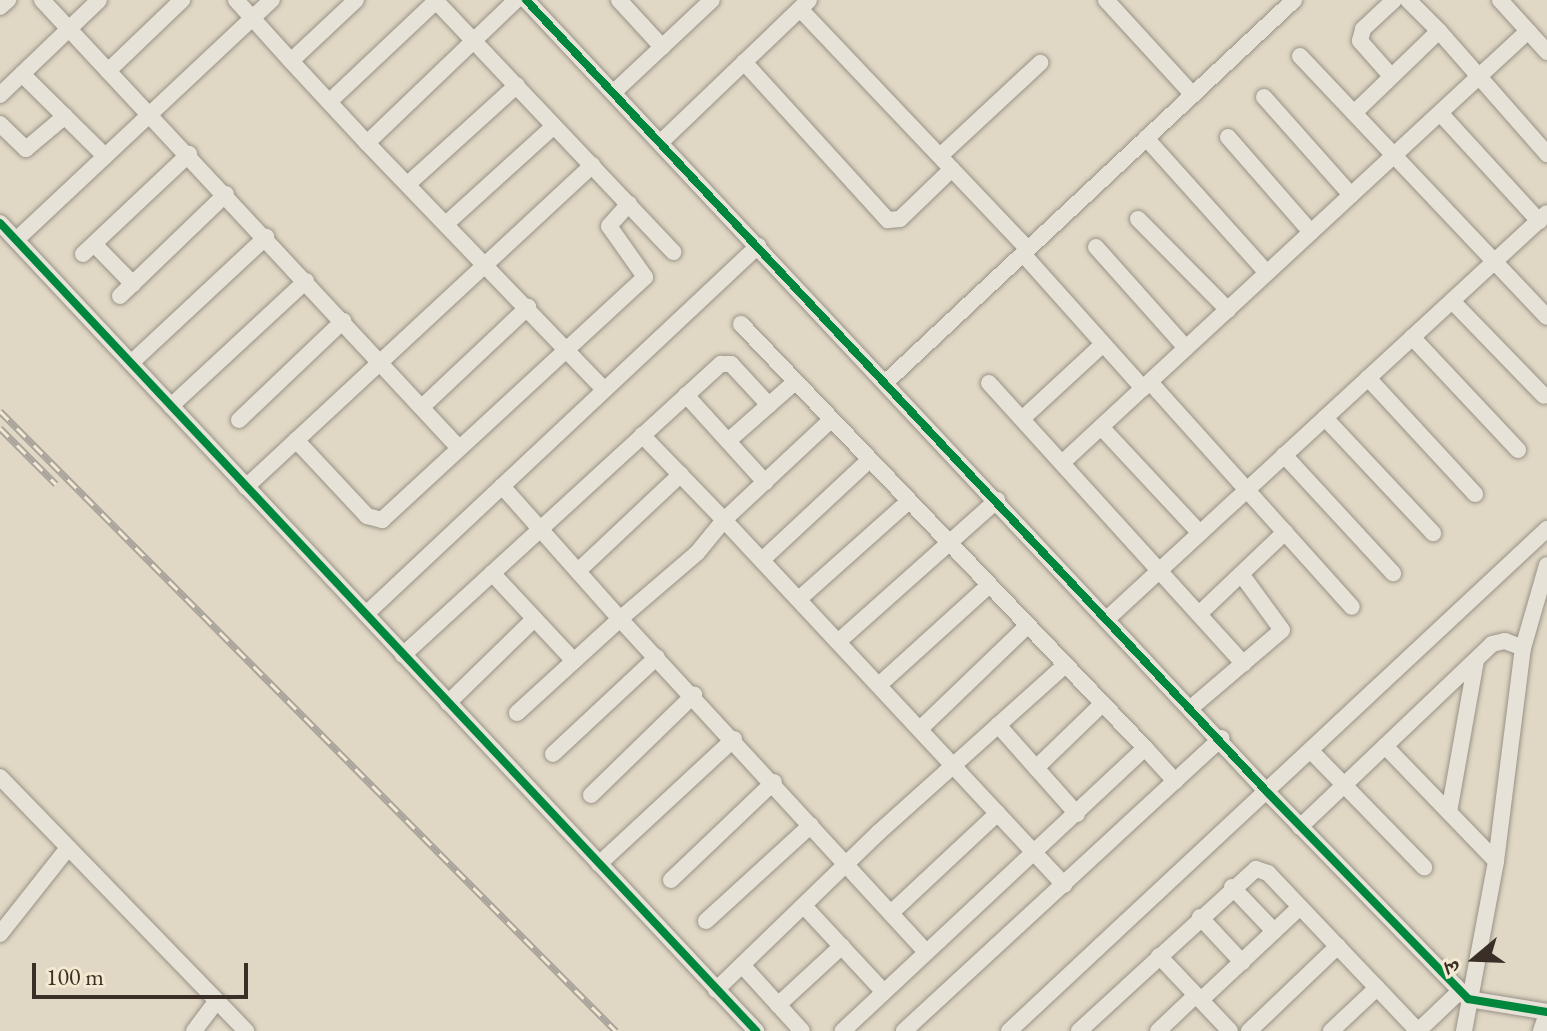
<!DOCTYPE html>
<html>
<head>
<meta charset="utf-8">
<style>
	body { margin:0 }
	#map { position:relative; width:1547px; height:1031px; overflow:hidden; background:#e0d7c4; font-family:"EB Garamond","Noto Serif Devanagari",serif }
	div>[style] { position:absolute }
	.roads { filter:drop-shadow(0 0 2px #989286) drop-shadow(0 0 2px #989286) }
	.minor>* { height:16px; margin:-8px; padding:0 8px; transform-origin:8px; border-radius:8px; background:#e7e2d8 }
	.rail>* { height:7px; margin-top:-3.5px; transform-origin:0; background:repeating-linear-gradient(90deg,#f3e8d0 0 12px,#aaa59c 0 24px); box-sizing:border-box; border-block:2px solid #aaa59c }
	.cycleway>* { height:8px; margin:-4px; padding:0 4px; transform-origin:4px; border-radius:4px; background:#00873e }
	span { translate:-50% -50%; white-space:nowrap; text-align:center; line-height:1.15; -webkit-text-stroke:6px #f3e8d0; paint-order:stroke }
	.north { position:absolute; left:1435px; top:919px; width:80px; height:80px; -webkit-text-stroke:6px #f3e8d0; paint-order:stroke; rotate:251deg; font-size:22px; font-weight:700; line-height:32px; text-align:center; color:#3a2f26 }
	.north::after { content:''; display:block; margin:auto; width:28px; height:36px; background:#3a2f26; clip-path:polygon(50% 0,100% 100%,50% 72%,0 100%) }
	.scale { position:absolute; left:32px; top:963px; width:216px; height:36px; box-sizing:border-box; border:4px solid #3a2f26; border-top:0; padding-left:10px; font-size:24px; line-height:28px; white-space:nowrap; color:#3a2f26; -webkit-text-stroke:6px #f3e8d0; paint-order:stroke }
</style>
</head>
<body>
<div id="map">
	<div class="roads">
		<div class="minor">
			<i style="left:42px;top:0;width:612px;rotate:47.05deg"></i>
			<i style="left:236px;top:0;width:82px;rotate:48deg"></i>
			<i style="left:356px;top:0;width:89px;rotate:136.8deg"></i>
			<i style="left:291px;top:61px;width:112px;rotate:47.2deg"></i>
			<i style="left:367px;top:143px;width:207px;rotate:-43.8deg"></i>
			<i style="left:435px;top:0;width:347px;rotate:46.6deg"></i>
			<i style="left:526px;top:0;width:1086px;rotate:46.9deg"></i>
			<i style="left:1268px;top:793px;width:287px;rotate:45.8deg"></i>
			<i style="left:1468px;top:999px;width:80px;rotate:9.3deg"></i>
			<i style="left:619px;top:0;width:64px;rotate:47.5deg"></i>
			<i style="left:1106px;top:0;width:129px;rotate:47.5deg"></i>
			<i style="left:1408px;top:0;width:44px;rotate:45deg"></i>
			<i style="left:1500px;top:0;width:70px;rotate:47.9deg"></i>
			<i style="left:0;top:7px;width:11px;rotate:-41deg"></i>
			<i style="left:800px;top:9px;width:331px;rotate:46.5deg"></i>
			<i style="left:1300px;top:56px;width:359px;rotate:46.6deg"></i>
			<i style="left:744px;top:62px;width:214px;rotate:47.7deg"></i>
			<i style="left:888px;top:220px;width:12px;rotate:-5deg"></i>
			<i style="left:900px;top:219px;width:72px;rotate:-43.9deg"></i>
			<i style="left:108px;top:71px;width:103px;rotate:-43.8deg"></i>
			<i style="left:22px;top:74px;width:117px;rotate:44.7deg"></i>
			<i style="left:1391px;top:76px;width:47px;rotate:-131.5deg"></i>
			<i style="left:1360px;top:41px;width:12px;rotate:-76deg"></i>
			<i style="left:1363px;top:29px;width:42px;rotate:-43.1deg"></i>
			<i style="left:614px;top:92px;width:134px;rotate:-43.2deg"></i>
			<i style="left:0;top:95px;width:137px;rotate:-43.8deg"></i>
			<i style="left:1264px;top:97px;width:131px;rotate:48.4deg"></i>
			<i style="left:329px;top:102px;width:147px;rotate:-43.3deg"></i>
			<i style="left:1354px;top:113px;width:118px;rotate:-44deg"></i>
			<i style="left:1439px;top:31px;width:164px;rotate:48.7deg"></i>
			<i style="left:1440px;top:113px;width:147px;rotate:47.5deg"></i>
			<i style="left:0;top:124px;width:36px;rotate:44deg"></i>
			<i style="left:26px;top:149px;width:51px;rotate:-40.2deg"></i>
			<i style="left:1228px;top:137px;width:126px;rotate:48.9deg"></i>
			<i style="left:1146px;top:138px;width:181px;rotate:48.1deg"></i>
			<i style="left:661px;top:142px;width:205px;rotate:-43.8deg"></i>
			<i style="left:367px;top:143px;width:342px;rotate:46.1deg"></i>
			<i style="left:940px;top:156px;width:137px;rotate:-42.9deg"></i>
			<i style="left:408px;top:184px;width:147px;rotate:-42.2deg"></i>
			<i style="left:1138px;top:219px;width:128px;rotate:45.3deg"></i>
			<i style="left:0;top:223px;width:1107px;rotate:46.9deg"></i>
			<i style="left:447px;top:223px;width:144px;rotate:-42.2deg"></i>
			<i style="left:16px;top:240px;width:351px;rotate:-43.2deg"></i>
			<i style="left:94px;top:244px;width:56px;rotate:45.7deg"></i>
			<i style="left:1096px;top:247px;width:135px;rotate:48.3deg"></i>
			<i style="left:83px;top:254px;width:146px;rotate:-43.3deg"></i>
			<i style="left:1023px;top:254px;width:180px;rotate:48.2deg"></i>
			<i style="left:120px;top:296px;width:147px;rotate:-43.9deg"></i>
			<i style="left:1452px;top:301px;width:132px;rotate:45.9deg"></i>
			<i style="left:741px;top:324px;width:586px;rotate:46.38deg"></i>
			<i style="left:1145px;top:748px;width:414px;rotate:136.9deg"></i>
			<i style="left:1412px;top:337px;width:155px;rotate:46.8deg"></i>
			<i style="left:131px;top:363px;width:185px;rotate:-43deg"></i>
			<i style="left:1368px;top:378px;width:158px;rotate:47.3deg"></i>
			<i style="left:886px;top:382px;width:559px;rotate:-43.11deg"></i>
			<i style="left:1150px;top:382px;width:302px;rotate:48.1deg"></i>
			<i style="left:989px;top:383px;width:379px;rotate:47.8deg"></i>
			<i style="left:686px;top:395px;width:118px;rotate:47.8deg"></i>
			<i style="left:171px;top:406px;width:184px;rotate:-42.8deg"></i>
			<i style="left:422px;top:407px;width:146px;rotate:-43.3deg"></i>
			<i style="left:1325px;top:418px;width:158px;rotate:46.8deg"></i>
			<i style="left:1022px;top:419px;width:110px;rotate:-42.8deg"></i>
			<i style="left:239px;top:420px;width:144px;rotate:-43.6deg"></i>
			<i style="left:1101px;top:427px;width:145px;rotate:47deg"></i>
			<i style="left:642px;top:435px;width:118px;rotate:46deg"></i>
			<i style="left:724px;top:520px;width:146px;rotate:-43.1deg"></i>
			<i style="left:296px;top:440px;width:104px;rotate:46.9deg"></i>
			<i style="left:367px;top:516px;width:16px;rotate:15deg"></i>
			<i style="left:382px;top:520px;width:358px;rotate:-42.7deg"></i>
			<i style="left:645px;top:277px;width:62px;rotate:-125.2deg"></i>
			<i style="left:609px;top:226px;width:30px;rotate:-48deg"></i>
			<i style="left:728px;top:441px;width:89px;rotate:-41.4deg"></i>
			<i style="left:1284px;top:455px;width:161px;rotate:47.3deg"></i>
			<i style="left:1062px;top:463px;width:635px;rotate:-42.83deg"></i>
			<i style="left:502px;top:486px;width:178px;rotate:48.4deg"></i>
			<i style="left:620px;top:619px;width:101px;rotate:-40.6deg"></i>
			<i style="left:697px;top:553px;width:43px;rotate:-50.7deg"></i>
			<i style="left:724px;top:520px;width:499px;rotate:47deg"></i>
			<i style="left:246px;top:487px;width:473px;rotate:-42.9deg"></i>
			<i style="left:762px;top:560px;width:145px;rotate:-43deg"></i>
			<i style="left:578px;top:571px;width:141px;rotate:-43.3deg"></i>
			<i style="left:492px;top:573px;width:120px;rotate:47deg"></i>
			<i style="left:799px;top:599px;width:146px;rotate:-41.7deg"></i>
			<i style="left:366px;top:614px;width:538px;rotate:-43.19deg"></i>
			<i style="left:1199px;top:614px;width:119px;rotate:-43.6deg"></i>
			<i style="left:1108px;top:618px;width:597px;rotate:-42.69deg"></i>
			<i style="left:839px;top:641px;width:212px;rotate:-41.7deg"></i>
			<i style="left:403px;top:655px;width:431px;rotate:-42.5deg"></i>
			<i style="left:721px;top:364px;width:10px"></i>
			<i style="left:731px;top:364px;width:56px;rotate:47.2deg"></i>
			<i style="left:879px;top:685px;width:147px;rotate:-42.2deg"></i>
			<i style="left:448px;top:703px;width:120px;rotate:-44.3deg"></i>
			<i style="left:1192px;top:707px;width:118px;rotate:-40.5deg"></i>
			<i style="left:1282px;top:630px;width:69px;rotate:-126.2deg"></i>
			<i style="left:517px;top:713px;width:139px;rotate:-42.4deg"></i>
			<i style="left:620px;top:619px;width:452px;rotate:47.4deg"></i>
			<i style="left:998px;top:725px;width:119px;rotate:48.4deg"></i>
			<i style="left:920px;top:729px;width:149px;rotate:-43.9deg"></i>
			<i style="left:1385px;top:746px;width:160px;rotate:46deg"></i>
			<i style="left:1145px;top:748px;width:45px;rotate:47.7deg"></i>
			<i style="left:1312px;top:752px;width:161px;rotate:45.8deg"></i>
			<i style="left:553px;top:754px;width:142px;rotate:-43deg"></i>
			<i style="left:1036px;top:768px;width:91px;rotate:-44.1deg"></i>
			<i style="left:0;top:777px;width:354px;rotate:45.9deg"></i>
			<i style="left:591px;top:795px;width:144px;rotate:-44.2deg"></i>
			<i style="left:1449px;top:812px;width:154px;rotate:-79.9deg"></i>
			<i style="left:1300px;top:827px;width:265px;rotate:-43.6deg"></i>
			<i style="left:1492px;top:644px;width:13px;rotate:-13deg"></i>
			<i style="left:1505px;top:641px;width:19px;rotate:21deg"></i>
			<i style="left:599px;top:864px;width:184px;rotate:-42.8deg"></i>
			<i style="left:671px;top:880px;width:142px;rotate:-43.6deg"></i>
			<i style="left:1232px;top:887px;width:61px;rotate:46.3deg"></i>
			<i style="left:804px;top:906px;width:117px;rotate:47.1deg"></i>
			<i style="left:891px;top:913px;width:146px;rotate:-43.1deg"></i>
			<i style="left:1200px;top:917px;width:62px;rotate:47deg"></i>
			<i style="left:706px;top:921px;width:142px;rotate:-42.4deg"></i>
			<i style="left:0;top:934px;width:110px;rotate:-51.7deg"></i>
			<i style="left:1159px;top:956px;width:103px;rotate:46.6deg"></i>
			<i style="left:742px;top:965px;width:89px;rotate:47.7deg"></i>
			<i style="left:716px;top:990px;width:226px;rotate:-44.1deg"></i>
			<i style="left:878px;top:833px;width:250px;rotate:-41.9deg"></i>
			<i style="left:1201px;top:1000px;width:136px;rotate:-43.2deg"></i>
			<i style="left:778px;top:1005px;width:87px;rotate:-42.7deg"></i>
			<i style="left:194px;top:1031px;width:38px;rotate:-53deg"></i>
			<i style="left:904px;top:1031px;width:432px;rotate:-42.7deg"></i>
			<i style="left:1009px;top:1031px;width:736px;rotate:-43.02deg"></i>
			<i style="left:1079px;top:1031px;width:240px;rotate:-42.5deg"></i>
			<i style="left:1256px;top:869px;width:13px;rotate:18deg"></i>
			<i style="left:1268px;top:873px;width:218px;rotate:46.5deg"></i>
			<i style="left:1418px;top:1031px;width:58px;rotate:-43.6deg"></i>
			<i style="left:1158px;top:1031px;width:52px;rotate:-43.5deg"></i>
			<i style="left:1249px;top:1031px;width:123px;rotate:-43.7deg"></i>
			<i style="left:1331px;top:1031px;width:63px;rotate:-43.1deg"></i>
			<i style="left:1464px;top:1031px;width:173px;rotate:-79.3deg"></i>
			<i style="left:1496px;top:861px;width:215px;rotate:-82.8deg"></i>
			<i style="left:1523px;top:648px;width:86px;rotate:-73.9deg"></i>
			<i style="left:1541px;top:1031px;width:18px;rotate:-71deg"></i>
		</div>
	</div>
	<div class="rail">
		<i style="left:0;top:411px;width:874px;rotate:45.19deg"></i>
		<i style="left:0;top:428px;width:79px;rotate:45deg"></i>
	</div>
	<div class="cycleway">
		<i style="left:526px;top:0;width:1086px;rotate:46.9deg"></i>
		<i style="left:1268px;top:793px;width:287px;rotate:45.8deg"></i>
		<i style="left:1468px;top:999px;width:80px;rotate:9.3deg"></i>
		<i style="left:0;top:223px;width:1107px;rotate:46.9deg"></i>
	</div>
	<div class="north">उ</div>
	<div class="scale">100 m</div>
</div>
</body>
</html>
